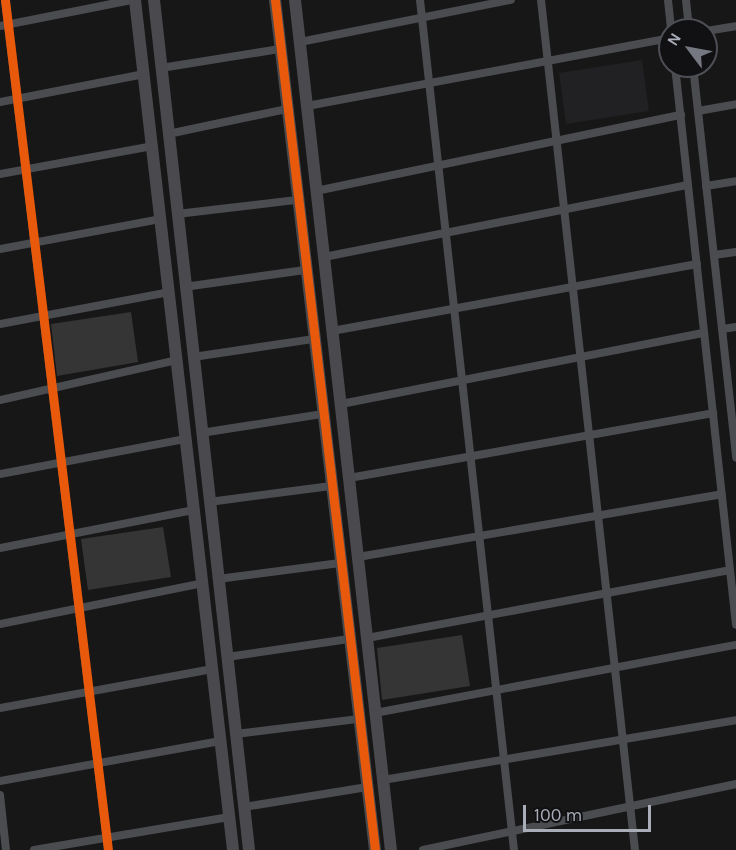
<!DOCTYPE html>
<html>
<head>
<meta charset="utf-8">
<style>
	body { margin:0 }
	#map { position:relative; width:736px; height:850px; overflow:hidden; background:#171717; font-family:Karla,sans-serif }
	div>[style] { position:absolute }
	.built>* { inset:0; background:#212123 }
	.building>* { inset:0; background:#353536 }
	.street>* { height:8px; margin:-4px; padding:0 4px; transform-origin:4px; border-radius:4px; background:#4b4c50 }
	.secondary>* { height:12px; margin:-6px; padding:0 6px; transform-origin:6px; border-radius:6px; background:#4a4a4e }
	.cycleway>* { height:9px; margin:-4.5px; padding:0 4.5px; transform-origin:4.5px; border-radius:4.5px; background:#e8590c }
	span { translate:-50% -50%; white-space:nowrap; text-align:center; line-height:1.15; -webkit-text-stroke:5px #111113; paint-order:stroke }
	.north { position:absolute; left:658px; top:18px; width:60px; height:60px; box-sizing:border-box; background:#111113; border:2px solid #4d4f55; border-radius:50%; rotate:302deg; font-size:16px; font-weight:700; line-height:24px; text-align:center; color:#a8adb8 }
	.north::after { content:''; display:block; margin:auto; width:21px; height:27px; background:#757880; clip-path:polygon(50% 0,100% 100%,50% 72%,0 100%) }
	.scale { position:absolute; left:523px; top:805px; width:128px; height:27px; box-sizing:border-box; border:3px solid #a8adb8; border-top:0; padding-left:8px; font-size:18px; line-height:21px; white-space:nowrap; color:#a8adb8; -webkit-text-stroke:4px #111113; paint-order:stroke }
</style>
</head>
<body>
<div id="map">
	<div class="built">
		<i style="clip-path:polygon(642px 60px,649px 111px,566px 124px,559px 73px)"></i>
	</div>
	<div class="building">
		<i style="clip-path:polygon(131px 312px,138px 362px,57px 376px,51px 324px)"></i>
		<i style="clip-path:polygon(163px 527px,171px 577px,88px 590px,81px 539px)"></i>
		<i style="clip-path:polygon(462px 635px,470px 686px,382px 700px,377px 648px)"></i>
	</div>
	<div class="street">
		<i style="left:5px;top:0;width:856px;rotate:83.09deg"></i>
		<i style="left:420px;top:0;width:855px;rotate:83.69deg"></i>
		<i style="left:541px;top:0;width:855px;rotate:83.69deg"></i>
		<i style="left:668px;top:0;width:30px;rotate:84deg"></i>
		<i style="left:686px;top:0;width:30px;rotate:84deg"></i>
		<i style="left:0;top:26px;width:134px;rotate:-11.2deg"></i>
		<i style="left:706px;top:31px;width:30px;rotate:-9deg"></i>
		<i style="left:300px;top:42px;width:215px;rotate:-11.3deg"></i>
		<i style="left:675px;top:66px;width:562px;rotate:83.77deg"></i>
		<i style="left:693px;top:66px;width:394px;rotate:83.7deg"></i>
		<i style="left:161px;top:68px;width:121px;rotate:-9.1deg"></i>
		<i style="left:0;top:102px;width:147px;rotate:-11deg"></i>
		<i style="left:307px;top:106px;width:369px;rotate:-10.6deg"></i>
		<i style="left:698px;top:111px;width:39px;rotate:-10deg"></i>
		<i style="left:168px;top:134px;width:122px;rotate:-11.9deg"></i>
		<i style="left:0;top:174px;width:156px;rotate:-10.4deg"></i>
		<i style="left:706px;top:186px;width:30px;rotate:-9deg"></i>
		<i style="left:316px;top:191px;width:373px;rotate:-11.8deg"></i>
		<i style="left:177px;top:214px;width:121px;rotate:-6.7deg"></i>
		<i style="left:0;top:249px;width:164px;rotate:-10.6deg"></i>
		<i style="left:714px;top:255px;width:22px;rotate:-8deg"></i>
		<i style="left:324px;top:257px;width:371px;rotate:-11.2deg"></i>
		<i style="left:184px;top:287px;width:122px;rotate:-8deg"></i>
		<i style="left:0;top:324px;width:172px;rotate:-10.7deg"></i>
		<i style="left:722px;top:329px;width:14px;rotate:-8deg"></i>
		<i style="left:332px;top:331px;width:371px;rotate:-10.4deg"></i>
		<i style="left:193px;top:357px;width:121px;rotate:-8.5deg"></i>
		<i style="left:0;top:400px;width:181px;rotate:-12.7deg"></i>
		<i style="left:341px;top:404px;width:370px;rotate:-11.1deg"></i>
		<i style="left:201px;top:433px;width:122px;rotate:-8.9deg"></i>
		<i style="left:0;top:474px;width:189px;rotate:-10.7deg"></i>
		<i style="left:349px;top:478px;width:370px;rotate:-10.1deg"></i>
		<i style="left:209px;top:502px;width:123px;rotate:-7.5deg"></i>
		<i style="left:0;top:548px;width:198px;rotate:-11.1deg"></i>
		<i style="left:358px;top:557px;width:369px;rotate:-9.8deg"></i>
		<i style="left:218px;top:579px;width:123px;rotate:-7.5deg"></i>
		<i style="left:0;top:624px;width:207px;rotate:-11.4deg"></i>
		<i style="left:367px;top:638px;width:369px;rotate:-10.6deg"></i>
		<i style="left:227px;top:657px;width:123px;rotate:-8.4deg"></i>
		<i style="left:0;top:708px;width:216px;rotate:-10.4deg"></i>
		<i style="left:375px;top:713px;width:367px;rotate:-10.7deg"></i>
		<i style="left:236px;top:734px;width:124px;rotate:-7deg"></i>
		<i style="left:383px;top:780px;width:358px;rotate:-9.6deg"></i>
		<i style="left:0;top:781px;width:224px;rotate:-10.3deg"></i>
		<i style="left:0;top:795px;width:55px;rotate:83.8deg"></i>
		<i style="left:244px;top:807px;width:125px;rotate:-9.2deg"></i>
		<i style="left:34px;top:850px;width:198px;rotate:-9.6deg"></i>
		<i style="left:423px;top:850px;width:320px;rotate:-11.9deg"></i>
	</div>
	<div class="secondary">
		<i style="left:135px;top:0;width:856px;rotate:83.42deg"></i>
		<i style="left:154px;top:0;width:855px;rotate:83.62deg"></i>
		<i style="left:275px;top:0;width:856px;rotate:83.29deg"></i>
		<i style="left:295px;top:0;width:855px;rotate:83.56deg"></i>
	</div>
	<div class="cycleway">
		<i style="left:5px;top:0;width:856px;rotate:83.09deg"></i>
		<i style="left:275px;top:0;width:856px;rotate:83.29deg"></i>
	</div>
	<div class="north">N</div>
	<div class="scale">100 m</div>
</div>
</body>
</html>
